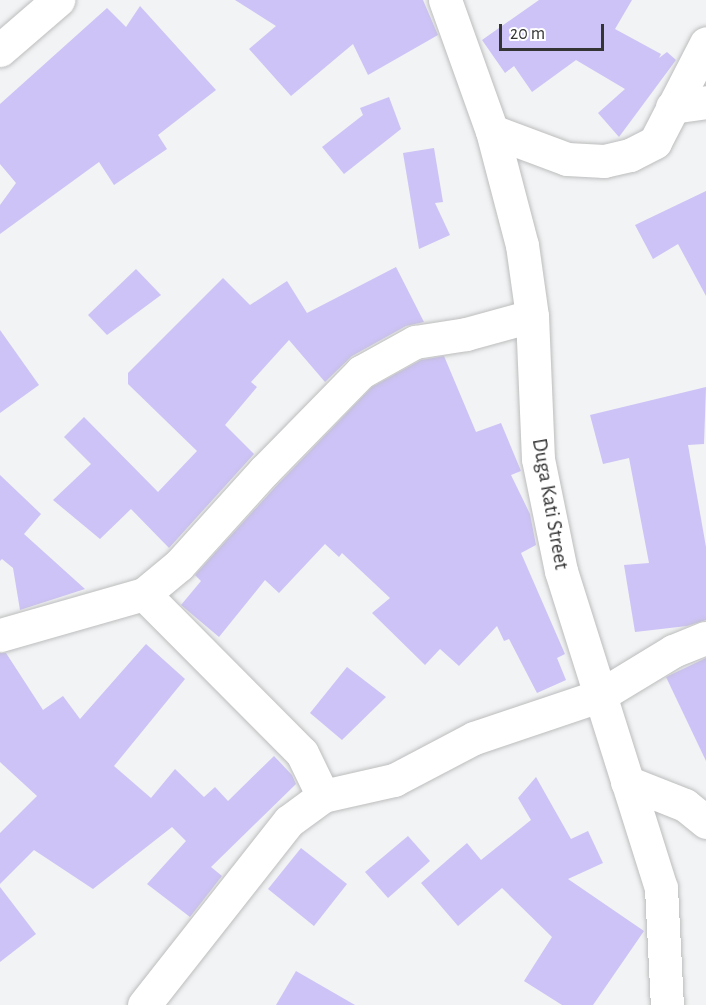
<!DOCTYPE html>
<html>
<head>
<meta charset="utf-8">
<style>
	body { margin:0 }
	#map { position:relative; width:706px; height:1005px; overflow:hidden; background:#f2f3f4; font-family:"Alegreya Sans",sans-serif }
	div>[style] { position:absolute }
	.building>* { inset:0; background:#cdc3f6 }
	.roads { filter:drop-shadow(0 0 2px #bcbdbe) drop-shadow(0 0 2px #bcbdbe) }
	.minor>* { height:33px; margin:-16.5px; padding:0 16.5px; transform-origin:16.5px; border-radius:16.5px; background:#fff }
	span { translate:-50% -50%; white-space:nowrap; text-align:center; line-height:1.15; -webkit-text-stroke:5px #fff; paint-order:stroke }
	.street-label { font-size:21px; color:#343434 }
	.scale { position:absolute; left:499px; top:24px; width:105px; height:27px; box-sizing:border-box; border:3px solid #343434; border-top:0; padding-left:8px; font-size:18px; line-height:21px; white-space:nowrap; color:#343434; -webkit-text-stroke:4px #fff; paint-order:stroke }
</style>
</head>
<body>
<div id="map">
	<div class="building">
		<i style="clip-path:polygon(235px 0,423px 0,438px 35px,368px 75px,353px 44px,291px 96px,249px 49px,276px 26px)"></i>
		<i style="clip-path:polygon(539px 0,632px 0,615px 29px,661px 54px,659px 58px,667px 52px,676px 60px,619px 137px,598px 113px,625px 89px,576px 60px,532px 92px,514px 66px,505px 73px,482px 40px)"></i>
		<i style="clip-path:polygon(140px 6px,216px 90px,158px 135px,167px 149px,114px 185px,99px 162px,0 234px,0 205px,16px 183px,0 164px,0 104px,107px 8px,126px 27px)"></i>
		<i style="clip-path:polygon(389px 97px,401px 129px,344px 174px,322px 147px,363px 115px,360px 108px)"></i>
		<i style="clip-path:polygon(434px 148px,443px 202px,435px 203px,450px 235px,419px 249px,403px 153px)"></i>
		<i style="clip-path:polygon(706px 191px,706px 296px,678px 244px,653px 259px,635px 225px)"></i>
		<i style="clip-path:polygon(396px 267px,424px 322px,406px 326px,352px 356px,325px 382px,289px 340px,251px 382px,257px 387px,225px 425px,254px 454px,169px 548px,131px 509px,100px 539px,53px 500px,91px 464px,64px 437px,84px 417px,158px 492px,197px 451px,128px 384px,128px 373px,223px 278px,250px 305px,287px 281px,307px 313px)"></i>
		<i style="clip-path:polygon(136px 269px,161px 295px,107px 335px,88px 315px)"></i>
		<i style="clip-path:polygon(0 330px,39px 385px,0 413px)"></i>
		<i style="clip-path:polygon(444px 356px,476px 432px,501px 423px,521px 471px,511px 475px,530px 514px,536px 545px,521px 553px,565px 654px,557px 658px,566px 680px,537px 693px,509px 639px,504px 641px,497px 626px,459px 666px,440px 649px,425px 665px,372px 613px,390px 598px,342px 553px,339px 557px,325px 544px,279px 593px,265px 580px,219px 637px,181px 605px,201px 581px,195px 575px,278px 484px,372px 387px,421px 360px)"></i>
		<i style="clip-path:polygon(706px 387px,704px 444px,688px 445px,706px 547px,706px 620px,687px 626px,635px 632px,624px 565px,649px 563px,629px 458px,603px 464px,590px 415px)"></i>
		<i style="clip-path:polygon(0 475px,41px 514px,24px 534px,85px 589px,20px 610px,13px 568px,2px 559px,0 561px)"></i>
		<i style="clip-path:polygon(146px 644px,185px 679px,114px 766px,151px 798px,175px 769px,204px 797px,215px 787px,228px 801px,274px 756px,292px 775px,296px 784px,211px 867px,222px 876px,190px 917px,147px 884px,186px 841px,172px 827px,93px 889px,34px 850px,0 884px,0 833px,37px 796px,0 762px,0 653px,6px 653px,43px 710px,63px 696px,80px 719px)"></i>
		<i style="clip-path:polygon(706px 658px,706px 761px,666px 677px)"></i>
		<i style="clip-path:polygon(347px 667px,386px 697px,342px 740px,310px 713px)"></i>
		<i style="clip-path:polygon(536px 777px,571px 839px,588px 831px,603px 863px,568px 879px,644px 931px,593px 1005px,562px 1005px,524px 981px,552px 937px,502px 888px,458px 926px,421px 883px,467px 843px,481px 860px,531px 820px,518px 798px)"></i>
		<i style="clip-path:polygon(408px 836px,430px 861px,388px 898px,365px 872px)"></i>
		<i style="clip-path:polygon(301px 848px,347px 884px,314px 926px,268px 889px)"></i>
		<i style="clip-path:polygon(0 887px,36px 934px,0 962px)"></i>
		<i style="clip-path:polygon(296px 971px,355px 1005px,276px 1005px)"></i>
	</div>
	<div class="roads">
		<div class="minor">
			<i style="left:445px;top:0;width:139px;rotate:70.3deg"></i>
			<i style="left:492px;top:131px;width:118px;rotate:75.3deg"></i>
			<i style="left:522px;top:245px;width:72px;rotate:82deg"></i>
			<i style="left:532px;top:316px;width:143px;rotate:87.6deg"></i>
			<i style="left:538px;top:459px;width:114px;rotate:78.4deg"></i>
			<i style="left:561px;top:571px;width:332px;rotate:72.5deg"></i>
			<i style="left:661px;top:888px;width:117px;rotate:87.1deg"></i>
			<i style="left:0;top:50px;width:77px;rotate:-40.8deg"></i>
			<i style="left:672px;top:107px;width:34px;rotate:-8deg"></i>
			<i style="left:492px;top:131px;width:80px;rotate:20.5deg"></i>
			<i style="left:567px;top:159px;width:37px;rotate:3deg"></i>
			<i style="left:604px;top:161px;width:27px;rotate:-13deg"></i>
			<i style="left:630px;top:155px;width:28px;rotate:-27deg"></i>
			<i style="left:655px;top:142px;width:111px;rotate:-62.7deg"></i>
			<i style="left:144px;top:594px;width:45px;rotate:-39.6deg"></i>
			<i style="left:179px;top:565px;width:127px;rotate:-47.9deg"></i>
			<i style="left:264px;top:471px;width:139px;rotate:-45.6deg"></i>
			<i style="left:361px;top:372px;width:62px;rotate:-29.1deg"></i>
			<i style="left:415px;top:342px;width:52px;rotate:-8.9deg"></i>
			<i style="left:466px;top:334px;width:68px;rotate:-15.3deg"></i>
			<i style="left:0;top:635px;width:150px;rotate:-15.9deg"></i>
			<i style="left:144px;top:594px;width:224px;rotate:45.2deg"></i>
			<i style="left:302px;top:753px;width:48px;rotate:64deg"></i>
			<i style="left:627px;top:782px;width:62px;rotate:21.6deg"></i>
			<i style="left:685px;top:805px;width:27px;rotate:39deg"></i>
			<i style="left:144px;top:1005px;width:234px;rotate:-51.8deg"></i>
			<i style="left:289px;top:821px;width:42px;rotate:-36.3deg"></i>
			<i style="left:323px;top:796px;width:73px;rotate:-12.7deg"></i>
			<i style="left:394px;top:780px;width:90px;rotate:-27.7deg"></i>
			<i style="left:474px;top:738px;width:132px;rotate:-18.6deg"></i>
			<i style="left:599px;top:696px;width:87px;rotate:-31.3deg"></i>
			<i style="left:673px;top:651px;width:35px;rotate:-22deg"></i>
		</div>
	</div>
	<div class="street-label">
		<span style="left:550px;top:504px;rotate:80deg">Duga Kati Street</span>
	</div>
	<div class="scale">20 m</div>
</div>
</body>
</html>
